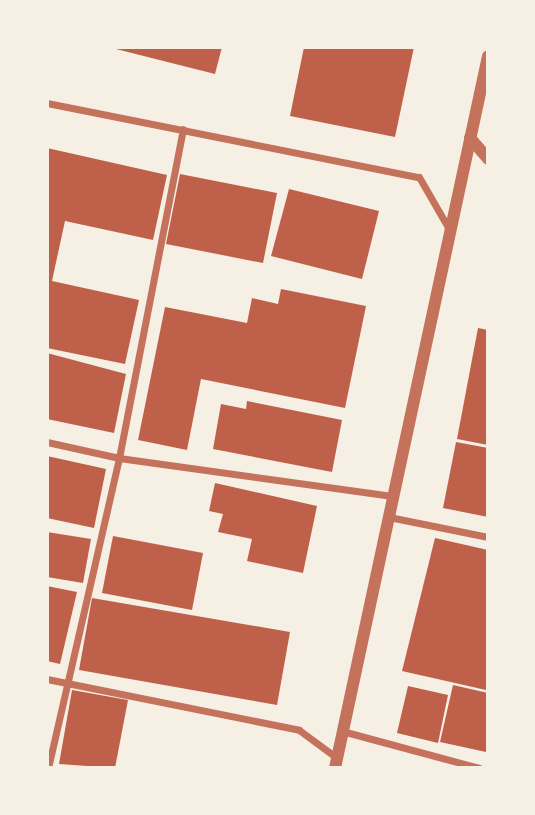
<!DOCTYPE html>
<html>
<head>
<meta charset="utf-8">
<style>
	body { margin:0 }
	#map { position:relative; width:535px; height:815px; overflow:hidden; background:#f6efe4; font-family:"Roboto Condensed",sans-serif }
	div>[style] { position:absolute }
	.building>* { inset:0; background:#bf614a }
	.minor>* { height:7px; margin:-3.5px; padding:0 3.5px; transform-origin:3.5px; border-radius:3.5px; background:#c5725c }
	.tertiary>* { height:12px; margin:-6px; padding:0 6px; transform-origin:6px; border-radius:6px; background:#c5725c }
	span { translate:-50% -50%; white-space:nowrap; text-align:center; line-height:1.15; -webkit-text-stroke:5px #f6efe4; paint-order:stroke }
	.frame { position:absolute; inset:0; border:49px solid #f6efe4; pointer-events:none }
</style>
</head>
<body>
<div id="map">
	<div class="building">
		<i style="clip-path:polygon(108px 47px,222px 47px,215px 74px)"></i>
		<i style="clip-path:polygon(304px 47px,414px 47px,395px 137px,290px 116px)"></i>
		<i style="clip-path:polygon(47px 148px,167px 175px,153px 240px,65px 221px,52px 281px,139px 300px,125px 364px,47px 348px)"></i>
		<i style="clip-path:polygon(180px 174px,277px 193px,263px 263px,166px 244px)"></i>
		<i style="clip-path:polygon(289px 189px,379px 211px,362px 279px,271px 256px)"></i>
		<i style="clip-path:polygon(281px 289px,366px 306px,345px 408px,201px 379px,187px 450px,138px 440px,165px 307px,247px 323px,252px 298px,278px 304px)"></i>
		<i style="clip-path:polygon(478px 328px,488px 330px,488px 445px,457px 439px)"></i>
		<i style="clip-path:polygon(47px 353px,126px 374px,114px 433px,47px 419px)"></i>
		<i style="clip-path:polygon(247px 401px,342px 420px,332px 472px,213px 449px,221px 404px,246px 409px)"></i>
		<i style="clip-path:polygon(456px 442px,488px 448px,488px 517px,443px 508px)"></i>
		<i style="clip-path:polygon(47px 456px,106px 469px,94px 528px,47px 518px)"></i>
		<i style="clip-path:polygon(215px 483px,317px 506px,303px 573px,247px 561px,252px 539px,218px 532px,223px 514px,209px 511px)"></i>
		<i style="clip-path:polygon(47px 532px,91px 539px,83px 583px,47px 577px)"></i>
		<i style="clip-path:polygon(113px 536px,203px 553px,192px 610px,102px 593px)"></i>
		<i style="clip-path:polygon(435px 538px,488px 550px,486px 690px,402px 671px)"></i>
		<i style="clip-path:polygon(47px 586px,77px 592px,60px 664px,47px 661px)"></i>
		<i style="clip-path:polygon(92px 598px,290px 632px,277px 705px,79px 670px)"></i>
		<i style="clip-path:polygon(453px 685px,488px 693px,486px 752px,440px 742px)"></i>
		<i style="clip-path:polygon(408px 686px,448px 695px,438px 743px,397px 733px)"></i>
		<i style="clip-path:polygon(72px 690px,128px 700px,115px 768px,59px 764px)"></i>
	</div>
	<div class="minor">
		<i style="left:47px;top:103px;width:379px;rotate:11.3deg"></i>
		<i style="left:419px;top:177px;width:60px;rotate:60deg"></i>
		<i style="left:47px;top:442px;width:74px;rotate:12.5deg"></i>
		<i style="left:119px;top:458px;width:276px;rotate:7.9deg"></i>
		<i style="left:389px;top:517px;width:101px;rotate:11.4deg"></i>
		<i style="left:47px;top:679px;width:257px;rotate:11.4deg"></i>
		<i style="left:299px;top:730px;width:47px;rotate:36.4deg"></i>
		<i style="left:342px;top:731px;width:142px;rotate:15.1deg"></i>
		<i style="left:48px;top:768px;width:318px;rotate:-77.1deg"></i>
		<i style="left:119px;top:458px;width:335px;rotate:-79deg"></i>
	</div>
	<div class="tertiary">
		<i style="left:470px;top:138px;width:28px;rotate:49deg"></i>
		<i style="left:335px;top:768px;width:728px;rotate:-77.87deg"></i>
	</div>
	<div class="frame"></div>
</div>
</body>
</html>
